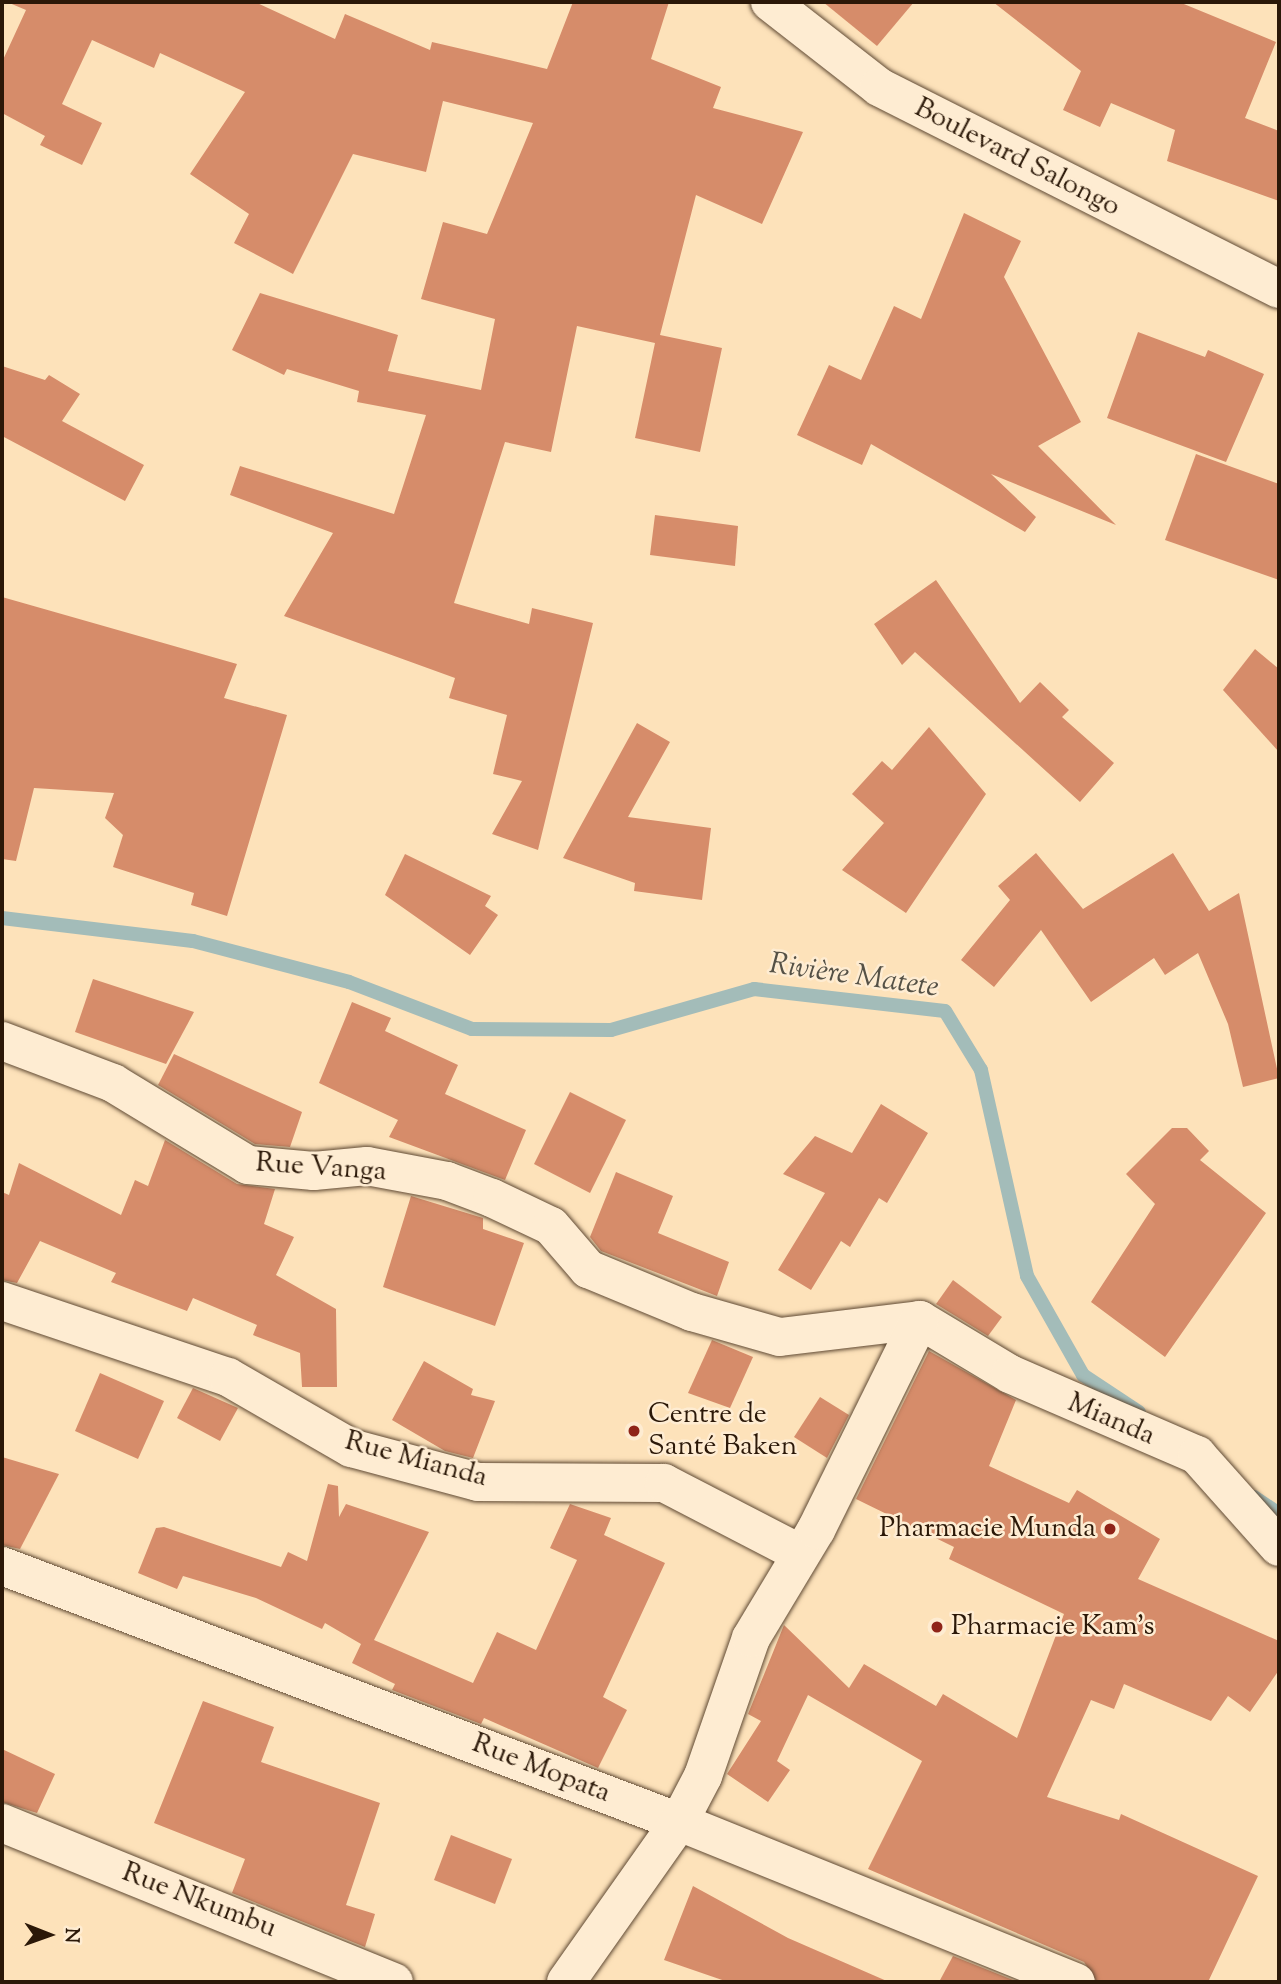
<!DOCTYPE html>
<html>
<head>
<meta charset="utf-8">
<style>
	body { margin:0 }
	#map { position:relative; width:1281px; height:1984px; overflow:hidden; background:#fde2ba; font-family:"Sorts Mill Goudy",serif }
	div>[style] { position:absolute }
	.stream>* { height:14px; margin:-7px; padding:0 7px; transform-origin:7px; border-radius:7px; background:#a3bcb9 }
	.building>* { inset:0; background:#d68c6a }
	.roads { filter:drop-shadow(0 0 2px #604a34) drop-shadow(0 0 2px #604a34) }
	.minor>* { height:38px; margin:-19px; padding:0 19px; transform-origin:19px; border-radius:19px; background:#feecd2 }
	.dots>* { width:19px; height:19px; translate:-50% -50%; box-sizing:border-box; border:4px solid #feecd2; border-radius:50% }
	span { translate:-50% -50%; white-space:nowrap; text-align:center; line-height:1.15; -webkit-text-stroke:5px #feecd2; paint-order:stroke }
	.street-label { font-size:28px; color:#2b1808 }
	.poi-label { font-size:28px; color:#2b1808 }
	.left { translate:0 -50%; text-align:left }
	.right { translate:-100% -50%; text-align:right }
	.water-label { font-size:30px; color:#555146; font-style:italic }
	.frame { position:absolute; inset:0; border:4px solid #2b1808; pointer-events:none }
	.north { position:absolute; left:14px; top:1900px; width:70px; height:70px; -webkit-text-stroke:5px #feecd2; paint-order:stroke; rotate:91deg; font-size:19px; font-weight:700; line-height:28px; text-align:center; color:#2b1808 }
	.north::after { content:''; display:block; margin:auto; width:24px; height:32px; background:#2b1808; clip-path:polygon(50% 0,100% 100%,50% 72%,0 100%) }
</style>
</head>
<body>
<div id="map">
	<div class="stream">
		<i style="left:2px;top:918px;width:192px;rotate:6.9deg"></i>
		<i style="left:193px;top:941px;width:161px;rotate:14.7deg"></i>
		<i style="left:349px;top:982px;width:132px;rotate:20.9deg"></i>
		<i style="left:472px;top:1029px;width:139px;rotate:0.4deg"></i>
		<i style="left:611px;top:1030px;width:149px;rotate:-16deg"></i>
		<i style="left:754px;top:989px;width:192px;rotate:6.6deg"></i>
		<i style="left:945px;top:1011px;width:69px;rotate:58.6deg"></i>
		<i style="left:981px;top:1070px;width:211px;rotate:77.4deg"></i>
		<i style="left:1027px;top:1276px;width:114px;rotate:60.5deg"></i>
		<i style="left:1083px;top:1375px;width:67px;rotate:33.5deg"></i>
		<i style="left:1254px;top:1497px;width:30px;rotate:34deg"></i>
	</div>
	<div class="building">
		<i style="clip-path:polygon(7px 2px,255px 2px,335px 39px,345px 14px,430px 50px,432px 42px,547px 69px,573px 2px,669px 2px,651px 59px,721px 87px,713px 108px,803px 132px,762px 224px,696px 195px,660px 335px,722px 348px,700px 452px,635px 438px,655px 343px,577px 326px,551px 452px,505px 442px,454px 603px,529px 624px,532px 608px,593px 623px,538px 850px,492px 834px,522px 781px,493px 774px,507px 715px,449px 698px,455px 678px,284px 616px,333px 533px,230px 495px,240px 466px,394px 514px,426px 415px,357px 402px,359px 391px,287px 369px,284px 375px,232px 350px,260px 293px,398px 335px,388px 371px,481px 390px,495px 319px,421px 299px,443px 222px,487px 234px,533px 123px,443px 101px,426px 172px,353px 154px,293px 274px,234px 243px,249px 214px,190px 174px,245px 92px,160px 53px,154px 68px,92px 40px,62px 104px,102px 123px,82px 165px,40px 145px,45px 136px,2px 113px,2px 62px,26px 10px)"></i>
		<i style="clip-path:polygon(823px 2px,914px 2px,877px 46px)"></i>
		<i style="clip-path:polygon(993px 2px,1179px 2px,1276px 42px,1245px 118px,1279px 131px,1279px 201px,1167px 161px,1175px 130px,1111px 103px,1100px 127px,1063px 110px,1081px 71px)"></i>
		<i style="clip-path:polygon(964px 213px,1021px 241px,1004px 277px,1081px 422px,1038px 446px,1116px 525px,991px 474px,1036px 517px,1025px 532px,871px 444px,862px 465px,797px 435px,829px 365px,861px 380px,894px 306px,921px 319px)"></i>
		<i style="clip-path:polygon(1138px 332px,1205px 357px,1208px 350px,1264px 374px,1226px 462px,1107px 418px)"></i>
		<i style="clip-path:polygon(2px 366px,45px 380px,49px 375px,80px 394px,62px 421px,144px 465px,125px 501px,2px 436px)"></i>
		<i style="clip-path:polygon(1196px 454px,1279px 484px,1279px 580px,1165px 540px)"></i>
		<i style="clip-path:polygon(655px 515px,738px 526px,735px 566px,650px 555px)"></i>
		<i style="clip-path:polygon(936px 580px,1020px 703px,1040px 682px,1069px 710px,1062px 717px,1114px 763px,1080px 802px,915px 652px,902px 665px,874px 624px)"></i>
		<i style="clip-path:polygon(2px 597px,237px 664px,224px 698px,287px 715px,227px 916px,191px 905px,194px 893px,113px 867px,123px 835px,105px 818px,114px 793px,34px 788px,16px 861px,2px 859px)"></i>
		<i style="clip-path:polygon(1255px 649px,1279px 669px,1279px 752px,1223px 690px)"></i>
		<i style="clip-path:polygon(637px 723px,670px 742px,628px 817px,711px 828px,702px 900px,634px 891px,635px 883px,563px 858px)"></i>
		<i style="clip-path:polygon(929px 727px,986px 794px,906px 913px,842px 870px,884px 823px,852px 794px,882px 761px,892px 770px)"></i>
		<i style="clip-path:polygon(1036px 853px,1083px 909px,1173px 853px,1209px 911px,1239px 893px,1279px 1078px,1243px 1087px,1228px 1024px,1198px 953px,1165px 975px,1154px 958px,1091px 1002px,1041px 930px,994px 987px,961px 960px,1010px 900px,998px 886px)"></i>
		<i style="clip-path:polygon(405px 854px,491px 896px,485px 906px,498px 915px,470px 955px,385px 895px)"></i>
		<i style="clip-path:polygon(93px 979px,194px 1012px,166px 1064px,75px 1032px)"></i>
		<i style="clip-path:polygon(352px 1002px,391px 1018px,385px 1031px,458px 1065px,445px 1094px,526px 1130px,505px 1180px,389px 1137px,398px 1120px,319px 1083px)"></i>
		<i style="clip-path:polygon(174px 1054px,302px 1112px,290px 1147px,255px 1144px,158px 1085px)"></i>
		<i style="clip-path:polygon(570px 1092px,626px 1120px,590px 1193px,534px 1164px)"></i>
		<i style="clip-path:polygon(881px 1104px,928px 1133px,887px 1203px,879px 1198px,850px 1247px,841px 1241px,811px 1290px,778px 1270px,825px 1193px,783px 1174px,815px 1136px,852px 1153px)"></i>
		<i style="clip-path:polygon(1172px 1128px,1187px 1128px,1209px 1151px,1200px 1160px,1266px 1213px,1165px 1357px,1091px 1302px,1155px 1204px,1126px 1174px)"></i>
		<i style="clip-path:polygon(165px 1140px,237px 1184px,275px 1189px,264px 1224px,294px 1237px,276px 1275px,336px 1309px,337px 1387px,302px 1387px,300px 1353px,253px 1335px,257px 1325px,193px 1298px,187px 1311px,111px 1282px,116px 1273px,40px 1241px,17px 1283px,2px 1280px,2px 1192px,9px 1195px,19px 1163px,121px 1215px,135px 1180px,148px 1186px)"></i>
		<i style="clip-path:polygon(616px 1172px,673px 1196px,658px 1233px,729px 1262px,717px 1296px,601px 1251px,590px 1237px)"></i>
		<i style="clip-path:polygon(411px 1196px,483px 1218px,483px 1229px,524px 1243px,495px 1326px,383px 1287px)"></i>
		<i style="clip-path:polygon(953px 1280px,1002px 1317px,988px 1336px,936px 1304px)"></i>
		<i style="clip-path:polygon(712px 1340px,753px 1357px,730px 1408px,688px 1393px)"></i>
		<i style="clip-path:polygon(929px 1351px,1016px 1400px,989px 1466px,1069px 1503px,1077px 1490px,1160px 1539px,1138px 1579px,1279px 1641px,1279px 1670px,1250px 1712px,1228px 1696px,1211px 1721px,1124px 1684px,1114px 1709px,1091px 1700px,1047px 1797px,1119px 1820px,1121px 1814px,1258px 1876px,1208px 1982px,1097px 1982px,1084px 1962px,868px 1869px,922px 1761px,808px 1695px,777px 1761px,790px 1770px,768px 1802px,727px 1774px,761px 1721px,748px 1714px,784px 1625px,849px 1688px,864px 1664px,936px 1706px,943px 1694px,1017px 1738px,1064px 1614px,949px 1559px,954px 1547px,856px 1499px)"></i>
		<i style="clip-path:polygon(424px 1361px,473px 1389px,471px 1395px,495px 1401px,473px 1458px,445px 1451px,392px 1420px)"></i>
		<i style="clip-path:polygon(100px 1373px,164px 1401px,138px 1459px,75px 1431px)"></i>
		<i style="clip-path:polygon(193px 1388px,238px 1408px,220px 1441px,177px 1418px)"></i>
		<i style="clip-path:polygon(820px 1397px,849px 1415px,827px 1458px,794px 1437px)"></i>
		<i style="clip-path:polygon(2px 1457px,59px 1474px,20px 1549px,2px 1545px)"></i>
		<i style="clip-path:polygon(328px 1484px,338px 1486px,339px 1517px,346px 1504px,429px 1532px,374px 1640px,473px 1683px,497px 1632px,536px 1650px,577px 1560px,550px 1548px,570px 1504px,611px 1518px,604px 1535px,665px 1563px,603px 1697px,627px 1710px,598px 1768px,484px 1718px,481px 1724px,392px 1690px,395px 1684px,352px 1663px,361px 1644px,325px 1623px,322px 1629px,256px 1598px,183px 1576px,177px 1589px,138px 1573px,156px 1528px,164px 1527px,281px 1567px,288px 1552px,307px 1561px)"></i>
		<i style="clip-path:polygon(203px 1701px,274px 1727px,261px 1762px,380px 1803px,346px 1905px,375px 1914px,365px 1947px,232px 1893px,245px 1859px,154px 1823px)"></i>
		<i style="clip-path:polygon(2px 1749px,55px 1774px,37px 1813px,2px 1802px)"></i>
		<i style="clip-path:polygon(451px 1835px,512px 1859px,495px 1904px,434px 1880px)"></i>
		<i style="clip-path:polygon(693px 1886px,788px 1938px,889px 1982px,728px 1982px,664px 1960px)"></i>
		<i style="clip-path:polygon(953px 1956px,1018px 1982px,939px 1982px)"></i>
	</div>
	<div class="roads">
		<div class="minor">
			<i style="left:770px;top:2px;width:138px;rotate:37.9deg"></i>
			<i style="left:879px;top:87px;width:448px;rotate:26.8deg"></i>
			<i style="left:2px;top:1041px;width:119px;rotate:20.7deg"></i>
			<i style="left:113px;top:1083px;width:158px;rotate:31.3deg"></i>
			<i style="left:248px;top:1165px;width:66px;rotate:5.2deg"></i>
			<i style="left:314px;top:1171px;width:53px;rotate:-5.4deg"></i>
			<i style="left:367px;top:1166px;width:81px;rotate:10.6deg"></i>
			<i style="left:447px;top:1181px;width:48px;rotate:20.7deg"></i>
			<i style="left:492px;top:1198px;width:65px;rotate:25.4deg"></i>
			<i style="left:551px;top:1226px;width:57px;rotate:49.3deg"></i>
			<i style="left:588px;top:1269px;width:113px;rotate:22.5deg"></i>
			<i style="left:692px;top:1312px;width:91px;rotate:15.9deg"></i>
			<i style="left:780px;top:1337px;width:141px;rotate:-6.9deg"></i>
			<i style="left:2px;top:1301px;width:238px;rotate:18.6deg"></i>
			<i style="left:228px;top:1377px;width:142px;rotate:30deg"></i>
			<i style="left:351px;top:1448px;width:131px;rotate:15deg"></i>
			<i style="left:478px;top:1482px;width:186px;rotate:0.3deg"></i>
			<i style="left:664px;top:1483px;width:152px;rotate:27.4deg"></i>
			<i style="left:920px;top:1320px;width:105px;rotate:31deg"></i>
			<i style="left:1010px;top:1374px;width:204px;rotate:23.4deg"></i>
			<i style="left:1197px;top:1455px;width:123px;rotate:48.3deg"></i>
			<i style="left:2px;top:1566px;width:724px;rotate:20.71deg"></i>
			<i style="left:679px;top:1822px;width:428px;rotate:22deg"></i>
			<i style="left:2px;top:1823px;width:423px;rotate:22.1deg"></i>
			<i style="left:566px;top:1982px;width:196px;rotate:-54.8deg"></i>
			<i style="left:679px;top:1822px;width:52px;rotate:-62.4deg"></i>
			<i style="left:703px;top:1776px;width:146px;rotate:-70.8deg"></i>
			<i style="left:751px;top:1638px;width:126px;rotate:-59deg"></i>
			<i style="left:816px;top:1530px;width:234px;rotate:-63.7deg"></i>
		</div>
	</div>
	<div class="dots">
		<i style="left:634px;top:1431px;background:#8f2418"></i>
		<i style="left:1110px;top:1529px;background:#8f2418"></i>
		<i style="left:937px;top:1627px;background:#8f2418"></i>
	</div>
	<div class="street-label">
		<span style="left:1017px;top:158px;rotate:27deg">Boulevard Salongo</span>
		<span style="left:321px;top:1168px;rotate:4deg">Rue Vanga</span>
		<span style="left:1111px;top:1420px;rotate:23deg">Mianda</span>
		<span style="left:416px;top:1460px;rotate:15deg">Rue Mianda</span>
		<span style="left:541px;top:1769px;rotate:21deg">Rue Mopata</span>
		<span style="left:199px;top:1901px;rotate:21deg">Rue Nkumbu</span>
	</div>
	<div class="poi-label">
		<span class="left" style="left:648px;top:1431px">Centre de<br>Santé Baken</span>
		<span class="right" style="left:1096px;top:1529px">Pharmacie Munda</span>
		<span class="left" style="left:951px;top:1627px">Pharmacie Kam's</span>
	</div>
	<div class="water-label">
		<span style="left:854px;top:977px;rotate:8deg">Rivière Matete</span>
	</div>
	<div class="frame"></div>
	<div class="north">N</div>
</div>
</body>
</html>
